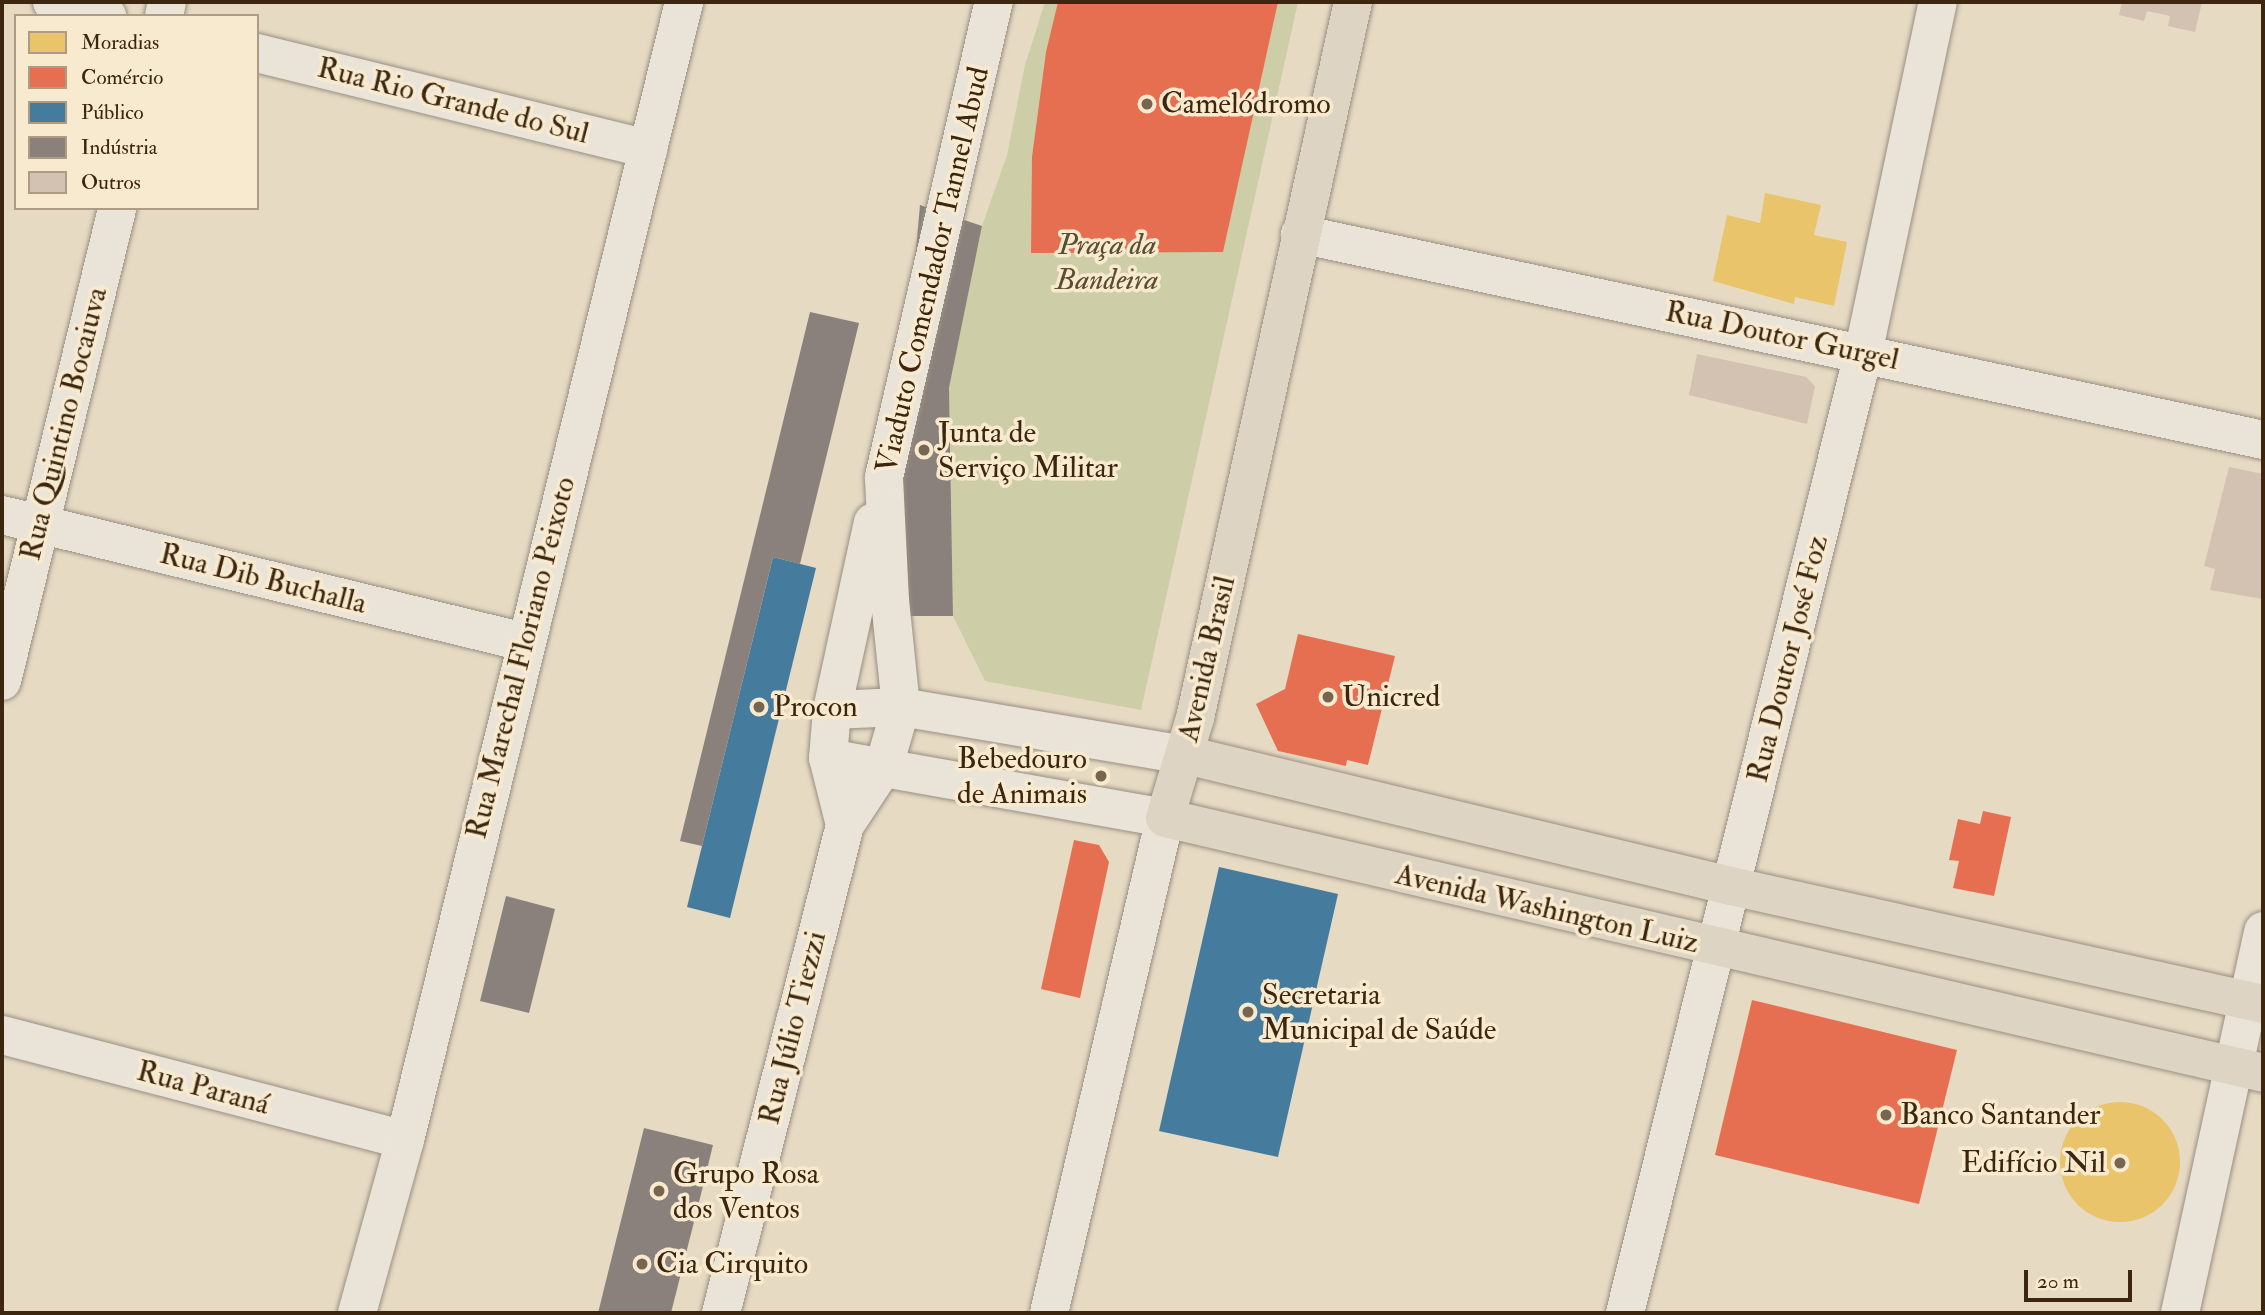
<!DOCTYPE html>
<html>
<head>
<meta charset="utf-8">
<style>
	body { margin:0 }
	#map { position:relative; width:2265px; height:1315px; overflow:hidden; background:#e6dac3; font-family:"IM FELL Double Pica",serif }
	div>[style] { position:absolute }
	.green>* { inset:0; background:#cdcda7 }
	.homes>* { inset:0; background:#e9c46a }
	.round { border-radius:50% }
	.shops>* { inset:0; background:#e76f51 }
	.public>* { inset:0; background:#457b9d }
	.industry>* { inset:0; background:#8a817c }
	.building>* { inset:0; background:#d3c1b1 }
	.roads { filter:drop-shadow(0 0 2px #998f80) drop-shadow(0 0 2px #998f80) }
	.minor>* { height:38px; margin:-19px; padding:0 19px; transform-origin:19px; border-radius:19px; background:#eae4d8 }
	.major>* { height:38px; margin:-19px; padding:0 19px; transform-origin:19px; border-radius:19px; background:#ded4c3 }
	.dots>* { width:19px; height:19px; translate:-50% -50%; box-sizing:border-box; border:4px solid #f8eacf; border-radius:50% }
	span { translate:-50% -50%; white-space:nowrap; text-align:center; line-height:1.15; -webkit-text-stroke:7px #f8eacf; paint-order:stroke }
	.street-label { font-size:30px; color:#3c2610 }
	.poi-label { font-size:30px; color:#3c2610 }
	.left { translate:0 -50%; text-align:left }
	.right { translate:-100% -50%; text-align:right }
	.park-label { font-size:30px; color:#5b4d30; font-style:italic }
	.frame { position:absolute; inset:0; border:4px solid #3c2610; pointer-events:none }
	.legend { position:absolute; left:14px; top:14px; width:245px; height:196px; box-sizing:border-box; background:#f8eacf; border:2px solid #ad9c83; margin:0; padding:9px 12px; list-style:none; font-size:21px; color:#3c2610 }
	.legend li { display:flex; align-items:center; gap:14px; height:35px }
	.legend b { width:35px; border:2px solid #ad9c83 }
	.scale { position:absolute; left:2024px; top:1270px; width:108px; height:32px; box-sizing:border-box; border:4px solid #3c2610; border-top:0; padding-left:9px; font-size:21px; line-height:24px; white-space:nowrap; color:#3c2610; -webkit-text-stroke:5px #f8eacf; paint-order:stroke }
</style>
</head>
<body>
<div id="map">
	<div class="green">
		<i style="clip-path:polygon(1045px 2px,1298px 2px,1141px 710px,985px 681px,953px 616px,949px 388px,982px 226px,1007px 155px,1025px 65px)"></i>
	</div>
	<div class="homes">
		<i style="clip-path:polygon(1765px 193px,1821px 205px,1814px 235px,1847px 242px,1834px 306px,1795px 297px,1794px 304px,1713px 281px,1727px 215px,1760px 223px)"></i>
		<i class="round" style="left:2060px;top:1102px;width:120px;height:120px"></i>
	</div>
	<div class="shops">
		<i style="clip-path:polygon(1058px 2px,1278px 2px,1223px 252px,1031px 253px,1032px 157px,1046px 52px)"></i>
		<i style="clip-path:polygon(1298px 634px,1395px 656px,1368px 765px,1347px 760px,1346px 766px,1278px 751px,1256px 704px,1285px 689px)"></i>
		<i style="clip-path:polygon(1983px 811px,2011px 817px,1994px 896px,1953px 888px,1959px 861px,1949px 860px,1958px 819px,1980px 824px)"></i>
		<i style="clip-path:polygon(1074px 840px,1099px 845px,1109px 862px,1080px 998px,1041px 989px)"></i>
		<i style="clip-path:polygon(1752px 1000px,1957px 1050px,1919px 1204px,1715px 1155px)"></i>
	</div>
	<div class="public">
		<i style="clip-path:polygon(773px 557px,816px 568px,730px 918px,687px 907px)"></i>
		<i style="clip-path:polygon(1219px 867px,1338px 894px,1278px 1157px,1159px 1131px)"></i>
	</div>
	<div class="industry">
		<i style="clip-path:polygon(920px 205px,982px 226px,949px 388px,953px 616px,871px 616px,893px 513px)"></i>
		<i style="clip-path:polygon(810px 312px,859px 323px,800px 564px,773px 557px,702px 846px,680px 841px)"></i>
		<i style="clip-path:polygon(506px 896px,555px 909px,529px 1013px,480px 1001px)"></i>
		<i style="clip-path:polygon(644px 1128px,713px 1145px,701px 1194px,671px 1313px,598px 1313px)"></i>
	</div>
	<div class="building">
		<i style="clip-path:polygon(2122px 2px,2202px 2px,2195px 32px,2168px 26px,2170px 16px,2147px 11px,2144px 21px,2119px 15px)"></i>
		<i style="clip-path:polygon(1697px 354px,1806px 377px,1815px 386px,1807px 424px,1689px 395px)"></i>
		<i style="clip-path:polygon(2229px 467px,2263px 474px,2263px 599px,2210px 590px,2215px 569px,2204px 566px)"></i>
	</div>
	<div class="roads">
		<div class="minor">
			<i style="left:52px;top:2px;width:57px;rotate:14.3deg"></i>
			<i style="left:164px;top:16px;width:14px;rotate:-78deg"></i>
			<i style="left:257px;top:53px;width:403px;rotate:13.8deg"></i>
			<i style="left:1300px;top:234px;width:985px;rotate:12.07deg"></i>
			<i style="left:2px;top:515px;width:537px;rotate:13.67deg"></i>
			<i style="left:2px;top:681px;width:487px;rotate:-76.3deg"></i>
			<i style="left:832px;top:710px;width:69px;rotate:-2.5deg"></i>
			<i style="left:901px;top:707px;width:289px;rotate:9.6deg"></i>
			<i style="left:828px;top:758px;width:342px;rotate:10.1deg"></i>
			<i style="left:1165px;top:818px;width:508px;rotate:103.19deg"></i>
			<i style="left:845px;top:825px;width:69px;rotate:-104.2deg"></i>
			<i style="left:828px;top:758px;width:48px;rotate:-85.2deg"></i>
			<i style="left:832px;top:710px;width:192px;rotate:-77.7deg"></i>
			<i style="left:2px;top:1035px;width:416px;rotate:14.6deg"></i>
			<i style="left:357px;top:1313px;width:180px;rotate:-74.5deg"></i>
			<i style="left:405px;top:1140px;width:1172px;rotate:-76.22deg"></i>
			<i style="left:721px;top:1313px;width:504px;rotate:-75.74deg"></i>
			<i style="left:845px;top:825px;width:71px;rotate:-56.5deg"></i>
			<i style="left:884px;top:766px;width:61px;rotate:-73.9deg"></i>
			<i style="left:901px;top:707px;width:107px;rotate:-95.9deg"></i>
			<i style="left:890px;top:601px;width:124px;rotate:-92.8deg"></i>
			<i style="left:884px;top:477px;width:488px;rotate:-77deg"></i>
			<i style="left:1625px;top:1313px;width:988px;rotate:-76.06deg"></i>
			<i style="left:1863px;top:354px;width:360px;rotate:-78deg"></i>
			<i style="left:2180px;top:1313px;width:391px;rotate:-77.7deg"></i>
		</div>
		<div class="major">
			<i style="left:1353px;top:2px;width:733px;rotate:102.44deg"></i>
			<i style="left:1195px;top:718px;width:104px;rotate:106.7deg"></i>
			<i style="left:1165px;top:818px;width:1127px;rotate:13.07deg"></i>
			<i style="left:1186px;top:755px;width:561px;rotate:13.52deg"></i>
			<i style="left:1731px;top:886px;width:545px;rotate:12.51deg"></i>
		</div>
	</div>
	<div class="dots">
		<i style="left:1147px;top:104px;background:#78654f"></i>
		<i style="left:924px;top:450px;background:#78654f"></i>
		<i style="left:1328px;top:697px;background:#78654f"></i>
		<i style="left:759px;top:707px;background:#78654f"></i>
		<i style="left:1101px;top:776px;background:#78654f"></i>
		<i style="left:1248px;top:1012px;background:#78654f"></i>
		<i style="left:1886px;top:1115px;background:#78654f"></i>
		<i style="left:2120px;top:1163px;background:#78654f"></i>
		<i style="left:659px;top:1191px;background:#78654f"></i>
		<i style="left:642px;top:1264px;background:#78654f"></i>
	</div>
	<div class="street-label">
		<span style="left:453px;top:101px;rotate:14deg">Rua Rio Grande do Sul</span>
		<span style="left:933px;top:270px;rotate:-77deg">Viaduto Comendador Tannel Abud</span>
		<span style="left:1782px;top:336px;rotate:12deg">Rua Doutor Gurgel</span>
		<span style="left:64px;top:424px;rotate:-76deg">Rua Quintino Bocaiuva</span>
		<span style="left:263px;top:579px;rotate:14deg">Rua Dib Buchalla</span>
		<span style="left:521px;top:658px;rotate:-76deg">Rua Marechal Floriano Peixoto</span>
		<span style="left:1207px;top:659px;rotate:-77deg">Avenida Brasil</span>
		<span style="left:1788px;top:659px;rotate:-76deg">Rua Doutor José Foz</span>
		<span style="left:1547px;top:909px;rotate:13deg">Avenida Washington Luiz</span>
		<span style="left:793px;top:1028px;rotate:-76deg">Rua Júlio Tiezzi</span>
		<span style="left:203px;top:1088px;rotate:15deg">Rua Paraná</span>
	</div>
	<div class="poi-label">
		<span class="left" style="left:1161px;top:104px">Camelódromo</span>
		<span class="left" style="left:938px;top:450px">Junta de<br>Serviço Militar</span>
		<span class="left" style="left:1342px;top:697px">Unicred</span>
		<span class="left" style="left:773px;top:707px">Procon</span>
		<span class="right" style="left:1087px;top:776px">Bebedouro<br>de Animais</span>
		<span class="left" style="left:1262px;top:1012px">Secretaria<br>Municipal de Saúde</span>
		<span class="left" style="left:1900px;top:1115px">Banco Santander</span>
		<span class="right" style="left:2106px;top:1163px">Edifício Nil</span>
		<span class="left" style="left:673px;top:1191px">Grupo Rosa<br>dos Ventos</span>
		<span class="left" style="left:656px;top:1264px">Cia Cirquito</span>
	</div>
	<div class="park-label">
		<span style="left:1107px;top:262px">Praça da<br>Bandeira</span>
	</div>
	<div class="frame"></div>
	<ul class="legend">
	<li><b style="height:19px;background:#e9c46a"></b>Moradias</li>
	<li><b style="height:19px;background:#e76f51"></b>Comércio</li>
	<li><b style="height:19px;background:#457b9d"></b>Público</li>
	<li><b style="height:19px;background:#8a817c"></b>Indústria</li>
	<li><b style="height:19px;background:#d3c1b1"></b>Outros</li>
	</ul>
	<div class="scale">20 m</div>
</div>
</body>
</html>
